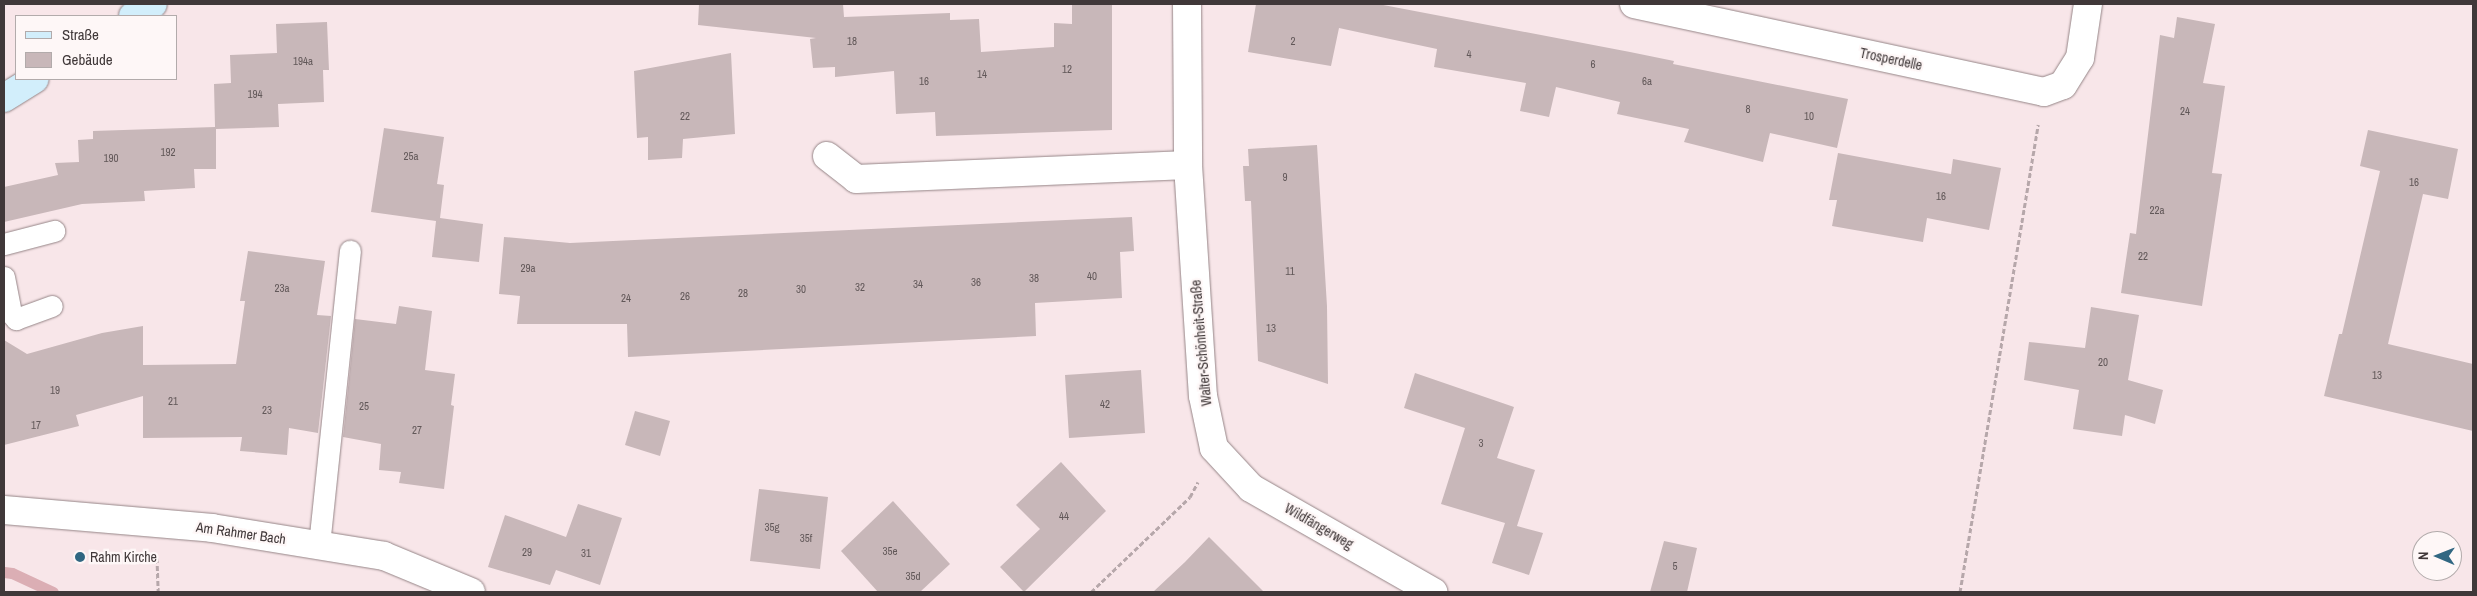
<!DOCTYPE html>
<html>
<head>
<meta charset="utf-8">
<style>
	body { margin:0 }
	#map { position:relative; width:2477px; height:596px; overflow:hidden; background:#f8e6e9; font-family:"Archivo Narrow",sans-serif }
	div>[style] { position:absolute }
	.stream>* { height:11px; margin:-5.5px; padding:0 5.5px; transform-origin:5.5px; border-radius:5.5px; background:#dbaeb4 }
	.building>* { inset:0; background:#c8b7b9 }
	.path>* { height:3px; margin-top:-1.5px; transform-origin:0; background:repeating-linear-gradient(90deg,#b6a7aa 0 5px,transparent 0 7.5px) }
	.roads { filter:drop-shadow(0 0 1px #958587) drop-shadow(0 0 1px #958587) }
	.lane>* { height:21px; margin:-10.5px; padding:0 10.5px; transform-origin:10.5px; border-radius:10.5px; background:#fff }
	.street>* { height:28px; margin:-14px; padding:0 14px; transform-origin:14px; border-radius:14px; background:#fff }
	.secondary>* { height:28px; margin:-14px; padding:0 14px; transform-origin:14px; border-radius:14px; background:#d2eefb }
	.dots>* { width:14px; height:14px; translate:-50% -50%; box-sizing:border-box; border:2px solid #fef7f7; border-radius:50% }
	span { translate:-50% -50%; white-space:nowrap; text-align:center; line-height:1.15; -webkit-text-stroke:4.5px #fef7f7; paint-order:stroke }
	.number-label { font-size:11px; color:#625859 }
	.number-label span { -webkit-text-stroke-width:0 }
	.street-label { font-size:14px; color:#403839 }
	.poi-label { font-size:14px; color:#403839 }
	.left { translate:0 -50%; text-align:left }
	.frame { position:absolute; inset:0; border:5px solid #403839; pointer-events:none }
	.legend { position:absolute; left:15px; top:15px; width:162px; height:65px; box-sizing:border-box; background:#fef7f7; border:1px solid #b2abab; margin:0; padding:6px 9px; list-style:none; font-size:15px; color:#403839 }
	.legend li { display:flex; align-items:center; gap:10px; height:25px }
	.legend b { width:25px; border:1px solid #b2abab }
	.north { position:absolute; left:2412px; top:531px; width:50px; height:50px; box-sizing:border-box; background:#fef7f7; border:1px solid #b2abab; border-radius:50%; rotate:271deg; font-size:14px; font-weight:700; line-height:20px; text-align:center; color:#403839 }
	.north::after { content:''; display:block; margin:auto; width:18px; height:22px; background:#316782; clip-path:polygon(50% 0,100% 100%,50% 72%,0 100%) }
</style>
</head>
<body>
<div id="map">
	<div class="stream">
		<i style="left:4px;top:572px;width:8px;rotate:7deg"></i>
		<i style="left:12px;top:573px;width:45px;rotate:24.9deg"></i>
	</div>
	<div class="building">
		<i style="clip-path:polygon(699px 4px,843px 4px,844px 17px,950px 13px,950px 20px,979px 19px,981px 52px,1054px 47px,1054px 23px,1072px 24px,1072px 4px,1112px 4px,1112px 130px,936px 136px,935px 112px,896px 114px,894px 71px,835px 77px,835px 67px,813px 68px,810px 39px,816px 38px,698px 25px)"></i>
		<i style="clip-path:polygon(1256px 4px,1378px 4px,1630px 52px,1674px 61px,1673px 64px,1848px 99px,1837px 148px,1770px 133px,1763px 162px,1684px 142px,1689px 129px,1617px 114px,1620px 102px,1556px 87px,1549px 117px,1520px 111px,1526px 83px,1434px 67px,1437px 49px,1390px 39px,1339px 28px,1331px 66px,1248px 52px)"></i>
		<i style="clip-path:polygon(2177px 17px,2215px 24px,2203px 83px,2225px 86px,2212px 173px,2222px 174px,2202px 306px,2121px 293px,2130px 233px,2136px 234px,2160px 35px,2174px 38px)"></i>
		<i style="clip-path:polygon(327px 22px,329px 70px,323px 70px,324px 102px,278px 104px,279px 127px,216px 129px,216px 169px,194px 169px,195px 188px,144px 191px,145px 201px,82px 204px,4px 222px,4px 187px,58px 175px,55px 163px,79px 162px,78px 140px,93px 139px,93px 131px,215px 127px,214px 84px,231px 83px,230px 55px,277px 53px,276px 24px)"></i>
		<i style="clip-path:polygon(731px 53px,735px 134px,683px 139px,682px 158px,648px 160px,648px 137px,637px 138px,634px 71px)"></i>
		<i style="clip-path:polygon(384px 128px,444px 137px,437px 184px,444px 185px,440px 218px,483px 224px,479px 262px,432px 257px,436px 221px,371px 212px)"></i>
		<i style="clip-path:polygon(2368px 130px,2458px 149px,2448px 199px,2423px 194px,2388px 344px,2473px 364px,2473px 431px,2324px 396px,2339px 334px,2342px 334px,2380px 171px,2360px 166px)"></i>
		<i style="clip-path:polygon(1317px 145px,1327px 306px,1328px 384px,1258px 361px,1251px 201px,1245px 201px,1243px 166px,1249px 166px,1248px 149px)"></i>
		<i style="clip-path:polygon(1838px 153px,1951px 174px,1953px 159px,2001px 168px,1989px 230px,1927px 218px,1923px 242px,1832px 226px,1837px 200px,1829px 200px)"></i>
		<i style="clip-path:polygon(1132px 217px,1134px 251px,1120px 252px,1122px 298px,1035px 303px,1036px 336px,628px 357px,627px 324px,517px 324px,520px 296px,499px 294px,504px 237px,570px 243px)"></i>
		<i style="clip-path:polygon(248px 251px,325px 261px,317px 315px,331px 316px,318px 433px,289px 428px,287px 455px,240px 451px,242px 437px,143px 438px,143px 396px,76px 415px,79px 426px,4px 445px,4px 340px,27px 354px,102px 333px,143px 326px,143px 365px,236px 364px,245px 301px,240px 301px)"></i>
		<i style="clip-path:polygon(399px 306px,432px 311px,425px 370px,455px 374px,451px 405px,454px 406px,444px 489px,399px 483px,401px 472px,379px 470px,381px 444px,343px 437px,355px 319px,396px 324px)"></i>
		<i style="clip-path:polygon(2091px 307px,2139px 315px,2128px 380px,2163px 390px,2155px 424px,2125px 415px,2122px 436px,2073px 429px,2079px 390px,2024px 380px,2029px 342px,2085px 348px)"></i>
		<i style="clip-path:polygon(1141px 370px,1145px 433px,1069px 438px,1065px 375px)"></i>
		<i style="clip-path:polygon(1415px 373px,1514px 407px,1497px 458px,1535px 470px,1517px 526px,1543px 533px,1529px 575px,1492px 563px,1505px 523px,1441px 504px,1465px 428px,1404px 408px)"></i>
		<i style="clip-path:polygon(635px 411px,670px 421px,660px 456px,625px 445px)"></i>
		<i style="clip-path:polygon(1061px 462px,1106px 511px,1024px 592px,1000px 567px,1040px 529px,1016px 505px)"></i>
		<i style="clip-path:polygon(759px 489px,828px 497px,820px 569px,750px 561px)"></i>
		<i style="clip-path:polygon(893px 501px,950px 564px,920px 592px,878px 592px,841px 551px)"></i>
		<i style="clip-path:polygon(578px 504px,622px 518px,600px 585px,556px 570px,550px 585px,488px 567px,505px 515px,566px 537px)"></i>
		<i style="clip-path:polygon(1209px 537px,1264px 592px,1153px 592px,1185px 562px)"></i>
		<i style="clip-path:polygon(1664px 541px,1697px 548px,1687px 592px,1650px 592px)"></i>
	</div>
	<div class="path">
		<i style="left:157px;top:558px;width:34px;rotate:88deg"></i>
		<i style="left:1091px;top:592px;width:137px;rotate:-43.8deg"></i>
		<i style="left:1190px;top:497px;width:17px;rotate:-62deg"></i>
		<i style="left:1960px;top:592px;width:474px;rotate:-80.5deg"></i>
	</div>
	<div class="roads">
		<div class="lane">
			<i style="left:4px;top:244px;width:52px;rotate:-14.6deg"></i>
			<i style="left:4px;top:277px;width:37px;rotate:79deg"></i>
			<i style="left:11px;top:313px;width:8px;rotate:50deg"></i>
			<i style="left:16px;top:319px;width:38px;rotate:-20deg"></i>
			<i style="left:319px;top:545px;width:296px;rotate:-84deg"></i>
		</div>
		<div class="street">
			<i style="left:1187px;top:4px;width:161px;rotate:89.6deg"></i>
			<i style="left:1188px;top:165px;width:231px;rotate:86.3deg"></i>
			<i style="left:1203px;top:396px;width:53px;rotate:78.1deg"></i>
			<i style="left:1214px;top:448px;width:54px;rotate:47.2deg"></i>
			<i style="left:1251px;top:488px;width:210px;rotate:29.7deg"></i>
			<i style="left:1634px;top:4px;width:419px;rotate:12.1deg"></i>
			<i style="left:2044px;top:92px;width:20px;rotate:-20deg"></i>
			<i style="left:2063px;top:85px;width:32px;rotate:-58deg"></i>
			<i style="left:2080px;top:58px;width:55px;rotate:-81.6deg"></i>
			<i style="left:827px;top:156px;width:37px;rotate:38deg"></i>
			<i style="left:856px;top:179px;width:332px;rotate:-2.4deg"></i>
			<i style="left:4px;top:510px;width:209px;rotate:4.9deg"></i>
			<i style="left:212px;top:528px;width:174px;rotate:9.2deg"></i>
			<i style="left:384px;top:556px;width:94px;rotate:22.5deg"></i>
		</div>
		<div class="secondary">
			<i style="left:133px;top:16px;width:23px;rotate:-31deg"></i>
			<i style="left:4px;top:98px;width:36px;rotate:-32deg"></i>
		</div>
	</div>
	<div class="dots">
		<i style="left:80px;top:557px;background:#316782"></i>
	</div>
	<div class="number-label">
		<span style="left:852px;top:41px">18</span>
		<span style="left:1293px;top:41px">2</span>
		<span style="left:1469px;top:54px">4</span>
		<span style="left:303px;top:61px">194a</span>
		<span style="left:1593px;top:64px">6</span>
		<span style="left:1067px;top:69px">12</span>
		<span style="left:982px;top:74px">14</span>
		<span style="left:924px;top:81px">16</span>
		<span style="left:1647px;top:81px">6a</span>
		<span style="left:255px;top:94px">194</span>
		<span style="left:1748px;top:109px">8</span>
		<span style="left:2185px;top:111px">24</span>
		<span style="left:685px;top:116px">22</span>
		<span style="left:1809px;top:116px">10</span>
		<span style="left:168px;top:152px">192</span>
		<span style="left:411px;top:156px">25a</span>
		<span style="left:111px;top:158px">190</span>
		<span style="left:1285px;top:177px">9</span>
		<span style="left:2414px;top:182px">16</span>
		<span style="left:1941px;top:196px">16</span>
		<span style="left:2157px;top:210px">22a</span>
		<span style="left:2143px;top:256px">22</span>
		<span style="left:528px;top:268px">29a</span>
		<span style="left:1290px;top:271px">11</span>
		<span style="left:1092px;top:276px">40</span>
		<span style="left:1034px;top:278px">38</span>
		<span style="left:976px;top:282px">36</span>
		<span style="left:918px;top:284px">34</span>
		<span style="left:860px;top:287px">32</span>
		<span style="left:282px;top:288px">23a</span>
		<span style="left:801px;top:289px">30</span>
		<span style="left:743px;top:293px">28</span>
		<span style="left:685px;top:296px">26</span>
		<span style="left:626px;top:298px">24</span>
		<span style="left:1271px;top:328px">13</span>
		<span style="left:2103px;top:362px">20</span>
		<span style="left:2377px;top:375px">13</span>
		<span style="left:55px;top:390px">19</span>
		<span style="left:173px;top:401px">21</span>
		<span style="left:1105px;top:404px">42</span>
		<span style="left:364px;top:406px">25</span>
		<span style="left:267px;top:410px">23</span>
		<span style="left:36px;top:425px">17</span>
		<span style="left:417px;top:430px">27</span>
		<span style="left:1481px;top:443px">3</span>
		<span style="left:1064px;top:516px">44</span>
		<span style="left:772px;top:527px">35g</span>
		<span style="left:806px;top:538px">35f</span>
		<span style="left:890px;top:551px">35e</span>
		<span style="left:527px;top:552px">29</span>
		<span style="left:586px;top:553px">31</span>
		<span style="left:1675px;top:566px">5</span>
		<span style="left:913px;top:576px">35d</span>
	</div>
	<div class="street-label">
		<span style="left:1891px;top:59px;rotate:12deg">Trosperdelle</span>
		<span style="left:1201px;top:343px;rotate:-95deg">Walter-Schönheit-Straße</span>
		<span style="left:1319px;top:526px;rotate:30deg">Wildfängerweg</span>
		<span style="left:241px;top:533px;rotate:8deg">Am Rahmer Bach</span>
	</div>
	<div class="poi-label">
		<span class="left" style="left:90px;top:557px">Rahm Kirche</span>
	</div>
	<div class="frame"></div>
	<ul class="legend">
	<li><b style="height:6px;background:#d2eefb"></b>Straße</li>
	<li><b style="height:14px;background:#c8b7b9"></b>Gebäude</li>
	</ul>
	<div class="north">N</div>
</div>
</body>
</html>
